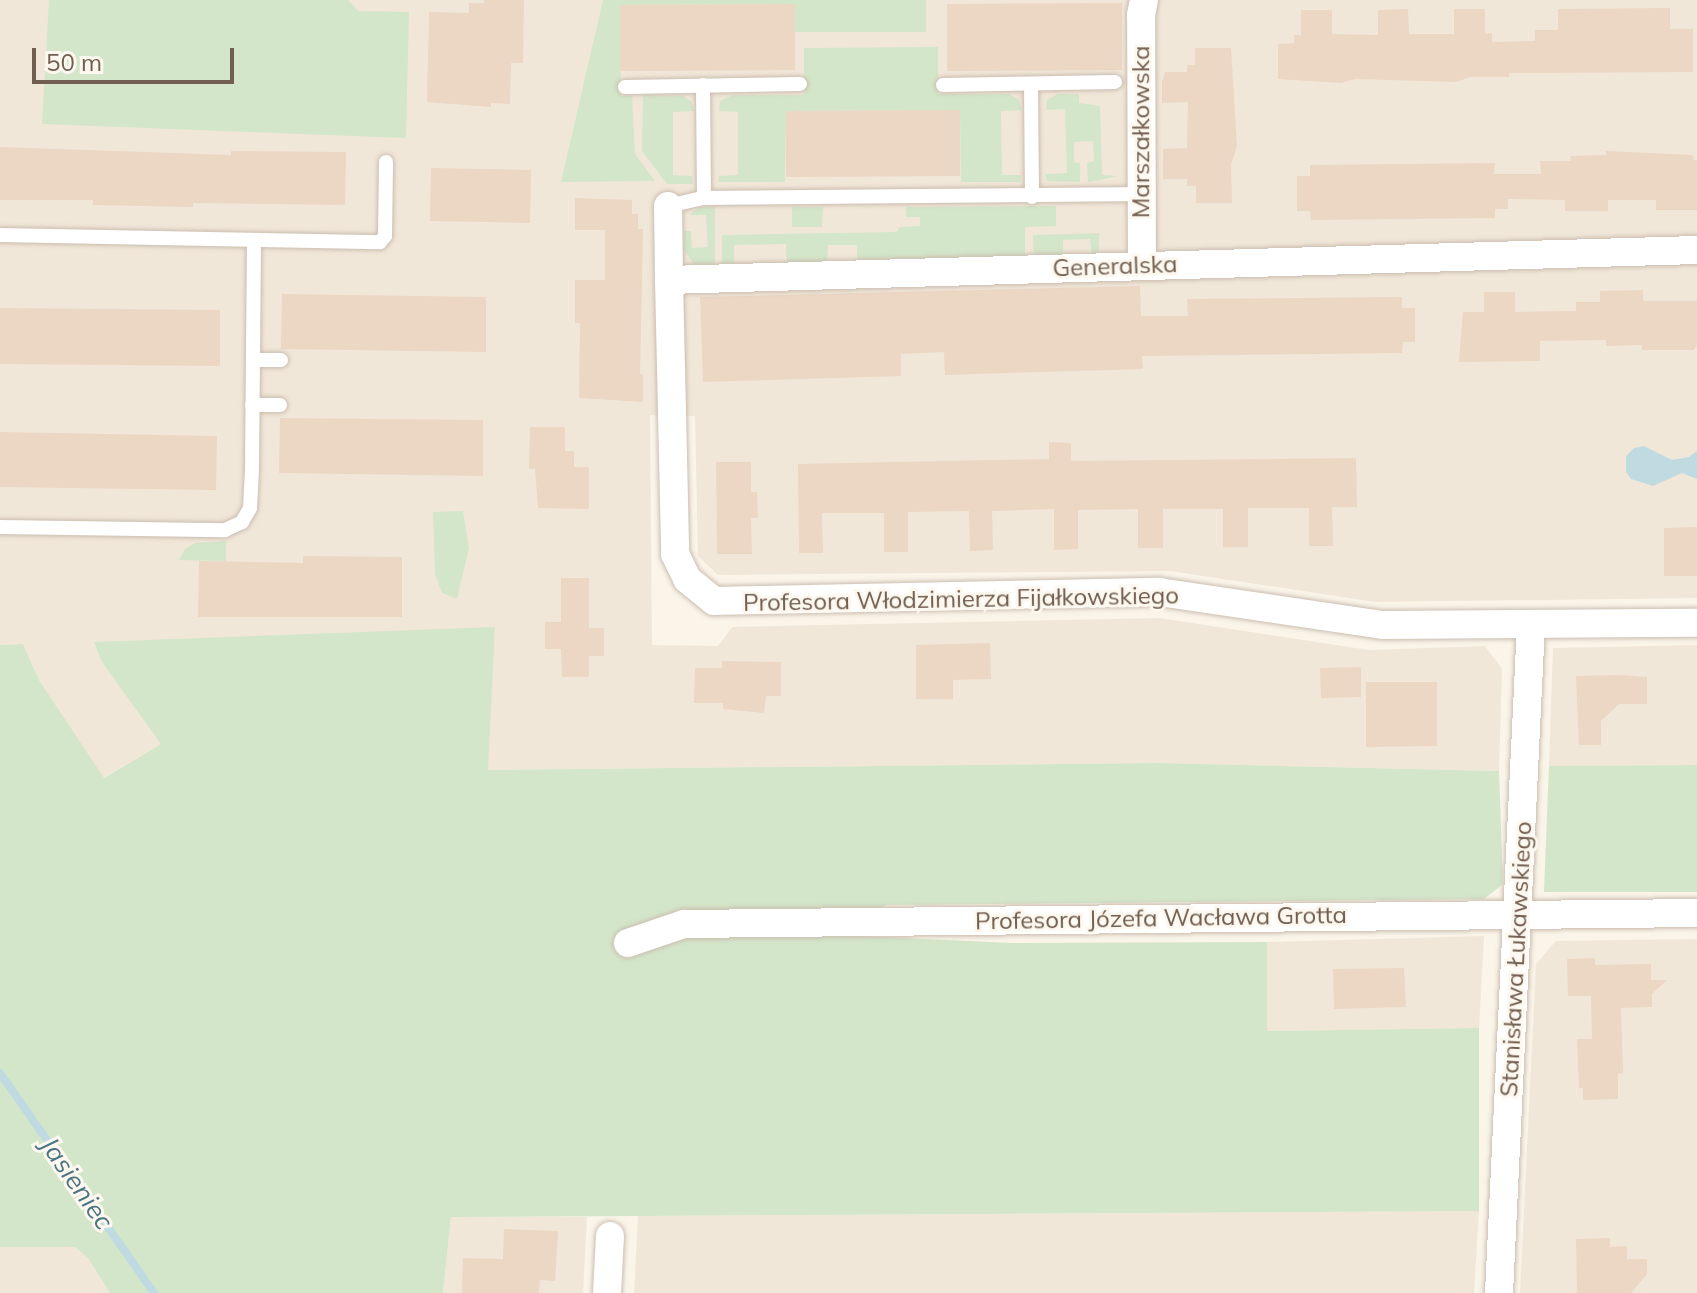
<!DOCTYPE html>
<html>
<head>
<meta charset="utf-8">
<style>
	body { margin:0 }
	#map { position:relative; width:1697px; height:1293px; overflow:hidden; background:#faf4e9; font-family:Mulish,sans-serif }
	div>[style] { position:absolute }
	.residential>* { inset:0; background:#f1e7d8 }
	.green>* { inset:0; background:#d3e6c9 }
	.water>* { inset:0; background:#c0dae1 }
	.stream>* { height:8px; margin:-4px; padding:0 4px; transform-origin:4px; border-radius:4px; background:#c0dae1 }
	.building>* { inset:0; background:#ecd6c4 }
	.roads { filter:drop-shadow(0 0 2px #cbbdb0) drop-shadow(0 0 2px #cbbdb0) }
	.service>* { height:14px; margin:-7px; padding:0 7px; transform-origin:7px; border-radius:7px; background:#fff }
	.minor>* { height:28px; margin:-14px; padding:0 14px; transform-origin:14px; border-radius:14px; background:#fff }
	span { translate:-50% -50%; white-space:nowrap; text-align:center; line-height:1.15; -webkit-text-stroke:6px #fdf8ef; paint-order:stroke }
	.street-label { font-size:24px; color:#715e50 }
	.water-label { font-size:26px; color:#4c7581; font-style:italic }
	.scale { position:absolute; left:32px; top:48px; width:202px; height:36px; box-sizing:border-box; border:4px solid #715e50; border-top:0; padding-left:10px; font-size:24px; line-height:28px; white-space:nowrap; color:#715e50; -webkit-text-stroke:6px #fdf8ef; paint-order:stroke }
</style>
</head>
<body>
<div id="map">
	<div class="residential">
		<i style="clip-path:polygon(0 0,1697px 0,1697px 598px,1375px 602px,1170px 571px,718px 575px,698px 556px,695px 416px,650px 415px,652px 645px,718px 646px,732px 627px,1159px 618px,1369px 650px,1485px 646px,1502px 669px,1499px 771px,1157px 763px,487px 770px,495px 627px,161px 744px,103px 778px,39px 680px,23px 644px,0 645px)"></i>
		<i style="clip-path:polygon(1697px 645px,1697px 765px,1549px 766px,1553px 648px)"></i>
		<i style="clip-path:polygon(1484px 936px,1479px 1028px,1266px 1031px,1267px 942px)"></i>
		<i style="clip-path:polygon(1697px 939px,1697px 1293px,1520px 1293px,1536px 964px,1556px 941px)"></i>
		<i style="clip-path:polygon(1479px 1211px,1474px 1293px,634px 1293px,638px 1216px)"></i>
		<i style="clip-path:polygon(451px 1217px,587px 1217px,583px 1293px,443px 1293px)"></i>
		<i style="clip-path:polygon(0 1247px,75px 1247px,88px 1258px,110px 1293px,0 1293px)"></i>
	</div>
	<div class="green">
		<i style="clip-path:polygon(49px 0,348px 0,358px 11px,409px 12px,406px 138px,42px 124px)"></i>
		<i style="clip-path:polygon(603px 0,926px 0,926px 32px,795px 32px,794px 4px,620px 5px,621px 96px,632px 96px,635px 154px,655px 181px,561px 182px)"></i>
		<i style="clip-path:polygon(938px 47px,938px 94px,1009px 94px,1018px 99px,1022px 110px,1001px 111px,1002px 175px,1021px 175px,1020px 182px,961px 182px,960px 110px,786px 111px,785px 182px,718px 182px,719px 176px,738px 175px,738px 112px,719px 111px,720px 101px,733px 95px,804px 95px,804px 48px)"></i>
		<i style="clip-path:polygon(1058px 94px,1079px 94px,1079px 103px,1100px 106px,1102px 175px,1119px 176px,1088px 182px,1087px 163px,1094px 161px,1093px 141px,1074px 142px,1074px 162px,1080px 163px,1080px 182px,1047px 181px,1045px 174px,1067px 173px,1065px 109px,1046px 110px,1047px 100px)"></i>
		<i style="clip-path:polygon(643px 95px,683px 96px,692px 102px,694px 111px,673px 112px,673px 175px,692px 176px,693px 184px,667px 184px,642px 151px)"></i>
		<i style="clip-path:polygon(1056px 206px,1056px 226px,1025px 227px,1025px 261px,857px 264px,857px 245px,828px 245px,827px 265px,787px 266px,786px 244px,734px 245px,734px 268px,722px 268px,722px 235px,896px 232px,900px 227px,920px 226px,920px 217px,906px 217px,906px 207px)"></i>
		<i style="clip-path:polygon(700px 207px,715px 207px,715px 267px,695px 265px,683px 249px,684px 231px,691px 231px,692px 248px,708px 247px,706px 215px,689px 215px)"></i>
		<i style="clip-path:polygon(792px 207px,823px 207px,822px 227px,792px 227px)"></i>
		<i style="clip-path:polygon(1099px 233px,1099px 259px,1092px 259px,1090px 239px,1063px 240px,1063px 260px,1034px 261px,1033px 235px)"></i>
		<i style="clip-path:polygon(463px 511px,469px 548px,457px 599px,442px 593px,435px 574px,433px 512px)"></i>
		<i style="clip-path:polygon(226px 541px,226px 561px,179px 560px,184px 550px,195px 543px)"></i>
		<i style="clip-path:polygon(495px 627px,488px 770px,1157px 763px,1499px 771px,1503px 884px,1484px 899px,887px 905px,818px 934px,1011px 943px,1267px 942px,1267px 1031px,1479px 1028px,1479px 1211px,451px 1217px,443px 1293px,110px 1293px,88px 1258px,75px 1247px,0 1247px,0 645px,23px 644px,39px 680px,104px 778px,161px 744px,102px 662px,94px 642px)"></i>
		<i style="clip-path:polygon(1697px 765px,1697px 892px,1544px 892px,1549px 766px)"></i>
	</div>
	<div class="water">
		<i style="clip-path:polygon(1644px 446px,1672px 460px,1689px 457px,1697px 451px,1697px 479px,1682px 473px,1653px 486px,1631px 479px,1626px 472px,1626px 456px,1634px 448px)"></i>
	</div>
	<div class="stream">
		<i style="left:0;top:1073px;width:269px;rotate:55deg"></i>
	</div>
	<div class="building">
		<i style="clip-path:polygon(484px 0,524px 0,523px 63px,511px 63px,510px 104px,491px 103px,491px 107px,427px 102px,429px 12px,469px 13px,469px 3px,484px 3px)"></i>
		<i style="clip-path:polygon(1122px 3px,1122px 70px,947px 71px,947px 4px)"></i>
		<i style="clip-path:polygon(795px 4px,795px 70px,620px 71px,620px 5px)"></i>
		<i style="clip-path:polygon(1670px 8px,1670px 29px,1693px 29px,1693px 72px,1509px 73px,1509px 77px,1470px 77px,1457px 82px,1355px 79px,1341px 83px,1278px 79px,1278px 44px,1294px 43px,1294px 35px,1301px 35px,1301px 10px,1332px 10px,1332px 34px,1378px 35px,1378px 10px,1408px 9px,1409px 34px,1454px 34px,1454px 9px,1485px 9px,1485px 34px,1492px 33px,1492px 42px,1535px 41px,1535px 30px,1558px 30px,1558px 9px)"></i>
		<i style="clip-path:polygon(1195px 48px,1231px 48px,1237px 146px,1231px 164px,1232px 203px,1196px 203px,1196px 186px,1187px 186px,1187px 179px,1163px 179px,1163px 149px,1187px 148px,1188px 102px,1162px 103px,1162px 82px,1165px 72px,1187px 72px,1187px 65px,1195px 65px)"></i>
		<i style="clip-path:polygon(960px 110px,960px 176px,786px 177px,786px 111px)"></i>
		<i style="clip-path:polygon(0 147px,231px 155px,231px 151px,346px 152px,345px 205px,193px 203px,193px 207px,93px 205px,93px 200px,0 200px)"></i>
		<i style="clip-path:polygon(1606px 151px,1693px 155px,1694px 160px,1697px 160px,1697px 210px,1656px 210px,1656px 200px,1608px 200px,1608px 211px,1565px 211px,1565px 200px,1508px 199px,1508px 209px,1495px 209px,1495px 218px,1311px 220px,1310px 211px,1297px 211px,1297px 176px,1310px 176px,1310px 165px,1495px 163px,1494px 174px,1541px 174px,1540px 161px,1571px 161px,1570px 156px,1606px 155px)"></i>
		<i style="clip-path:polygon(431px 168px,531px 170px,530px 223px,430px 221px)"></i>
		<i style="clip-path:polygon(575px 198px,632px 200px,632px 214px,638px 214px,638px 229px,643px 229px,640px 374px,643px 374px,643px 402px,579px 398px,580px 323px,575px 323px,575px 280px,605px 280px,605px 230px,575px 230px)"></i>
		<i style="clip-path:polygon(1140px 286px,1141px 316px,1188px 316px,1187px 299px,1402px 297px,1402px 308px,1415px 308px,1415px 342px,1403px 342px,1402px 353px,1142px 356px,1143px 369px,945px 375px,944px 352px,901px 354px,901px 376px,703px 382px,700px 297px)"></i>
		<i style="clip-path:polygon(1643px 290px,1643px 301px,1697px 301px,1697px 345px,1694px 350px,1642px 350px,1642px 345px,1606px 346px,1606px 340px,1540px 341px,1540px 361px,1459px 362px,1463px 312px,1484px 312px,1484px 292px,1515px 292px,1515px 312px,1576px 311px,1576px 302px,1600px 302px,1600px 291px)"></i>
		<i style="clip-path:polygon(282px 294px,486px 297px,486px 352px,281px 349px)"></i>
		<i style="clip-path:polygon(0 308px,220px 310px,220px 366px,0 364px)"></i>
		<i style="clip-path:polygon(280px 418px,483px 420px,483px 476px,279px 473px)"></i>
		<i style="clip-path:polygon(530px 427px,565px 427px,565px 451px,574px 451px,574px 467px,589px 467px,589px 509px,538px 508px,535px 469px,529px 469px)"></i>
		<i style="clip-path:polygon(0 432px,217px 436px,216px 490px,0 487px)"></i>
		<i style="clip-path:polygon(1049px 442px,1071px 443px,1071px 461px,1356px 458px,1357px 507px,1332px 507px,1333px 546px,1309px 546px,1309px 508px,1248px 508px,1248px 547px,1223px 547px,1223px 509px,1163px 509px,1163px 548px,1138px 548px,1138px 509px,1078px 510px,1078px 549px,1054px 550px,1054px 509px,992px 511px,993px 550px,970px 551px,969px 511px,908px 512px,908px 552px,884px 552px,884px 513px,822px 513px,823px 553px,799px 553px,798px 464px,1049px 459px)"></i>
		<i style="clip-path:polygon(716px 462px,751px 462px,751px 492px,757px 492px,758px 518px,751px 518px,752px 554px,717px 554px)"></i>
		<i style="clip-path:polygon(1697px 527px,1697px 576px,1664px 576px,1664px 528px)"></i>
		<i style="clip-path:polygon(303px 556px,402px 557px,402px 617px,198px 617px,199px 561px,303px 563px)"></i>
		<i style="clip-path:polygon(561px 578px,589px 578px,589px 628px,604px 628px,604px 656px,589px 656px,589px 677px,562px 677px,561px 649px,545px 649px,545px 622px,561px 622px)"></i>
		<i style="clip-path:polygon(990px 643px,991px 679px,953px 680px,953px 699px,916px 699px,916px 645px)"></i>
		<i style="clip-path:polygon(722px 661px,781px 662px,781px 696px,766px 696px,764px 713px,723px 709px,723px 703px,694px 703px,695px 668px,722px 668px)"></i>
		<i style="clip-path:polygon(1361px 667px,1361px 697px,1321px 698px,1320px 668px)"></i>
		<i style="clip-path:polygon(1620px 675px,1647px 677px,1647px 704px,1619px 704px,1601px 721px,1601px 745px,1579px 745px,1576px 676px)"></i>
		<i style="clip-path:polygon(1366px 682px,1437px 682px,1437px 746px,1366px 747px)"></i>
		<i style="clip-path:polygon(1595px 958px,1595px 965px,1651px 964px,1651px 980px,1667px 980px,1652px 994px,1652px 1007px,1621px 1008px,1623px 1073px,1618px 1074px,1618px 1099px,1583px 1100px,1583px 1088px,1579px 1088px,1577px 1039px,1592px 1039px,1591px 996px,1568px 996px,1567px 959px)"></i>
		<i style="clip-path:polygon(1404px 968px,1406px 1007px,1334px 1009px,1333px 969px)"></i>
		<i style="clip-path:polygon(504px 1229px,558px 1231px,555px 1281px,540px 1280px,539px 1293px,462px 1293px,463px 1258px,503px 1259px)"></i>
		<i style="clip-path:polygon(1610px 1238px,1610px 1247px,1627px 1246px,1627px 1259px,1647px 1259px,1647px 1274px,1631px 1293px,1577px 1293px,1576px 1239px)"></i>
	</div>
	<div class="roads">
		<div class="service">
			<i style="left:1031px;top:84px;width:113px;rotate:89.5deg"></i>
			<i style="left:703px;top:85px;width:113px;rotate:89.5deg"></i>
			<i style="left:943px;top:85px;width:172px;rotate:-1deg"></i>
			<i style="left:625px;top:87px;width:175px;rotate:-1deg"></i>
			<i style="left:668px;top:206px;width:37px;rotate:-13deg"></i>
			<i style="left:704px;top:198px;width:438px;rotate:-0.5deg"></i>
			<i style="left:0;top:235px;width:380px;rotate:1.1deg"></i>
			<i style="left:380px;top:242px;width:8px;rotate:-50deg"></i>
			<i style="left:385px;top:236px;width:74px;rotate:-89.2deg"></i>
			<i style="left:253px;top:360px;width:28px"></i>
			<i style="left:252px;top:405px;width:28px"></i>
			<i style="left:0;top:527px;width:225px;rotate:0.8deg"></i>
			<i style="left:225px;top:530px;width:19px;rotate:-25deg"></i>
			<i style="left:242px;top:522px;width:16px;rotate:-60deg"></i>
			<i style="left:250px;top:508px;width:39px;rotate:-87deg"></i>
			<i style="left:252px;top:469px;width:228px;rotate:-89.5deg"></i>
		</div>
		<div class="minor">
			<i style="left:668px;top:206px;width:74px;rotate:89.2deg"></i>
			<i style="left:1697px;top:250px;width:1028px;rotate:178.33deg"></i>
			<i style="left:669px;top:280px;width:274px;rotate:88.7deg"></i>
			<i style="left:675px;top:554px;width:28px;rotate:64deg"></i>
			<i style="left:687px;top:579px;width:35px;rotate:39deg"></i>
			<i style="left:714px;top:601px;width:445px;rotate:-1.2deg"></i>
			<i style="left:1159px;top:592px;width:226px;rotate:8.4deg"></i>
			<i style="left:1383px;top:625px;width:314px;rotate:-0.4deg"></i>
			<i style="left:1142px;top:265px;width:250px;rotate:-90.2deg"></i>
			<i style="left:1141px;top:15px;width:15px;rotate:-79deg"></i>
			<i style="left:628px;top:943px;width:59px;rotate:-18.7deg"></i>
			<i style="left:684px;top:924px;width:1013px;rotate:-0.62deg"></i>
			<i style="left:607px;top:1293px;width:57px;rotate:-87deg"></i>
			<i style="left:1499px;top:1293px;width:669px;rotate:-87.26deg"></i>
		</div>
	</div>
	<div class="street-label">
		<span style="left:1141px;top:132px;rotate:-90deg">Marszałkowska</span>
		<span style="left:1115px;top:266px;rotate:-2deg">Generalska</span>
		<span style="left:961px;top:599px;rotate:-1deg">Profesora Włodzimierza Fijałkowskiego</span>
		<span style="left:1161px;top:918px;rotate:-1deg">Profesora Józefa Wacława Grotta</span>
		<span style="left:1516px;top:959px;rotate:-87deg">Stanisława Łukawskiego</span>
	</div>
	<div class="water-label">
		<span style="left:77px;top:1183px;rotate:55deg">Jasieniec</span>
	</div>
	<div class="scale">50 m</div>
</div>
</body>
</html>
